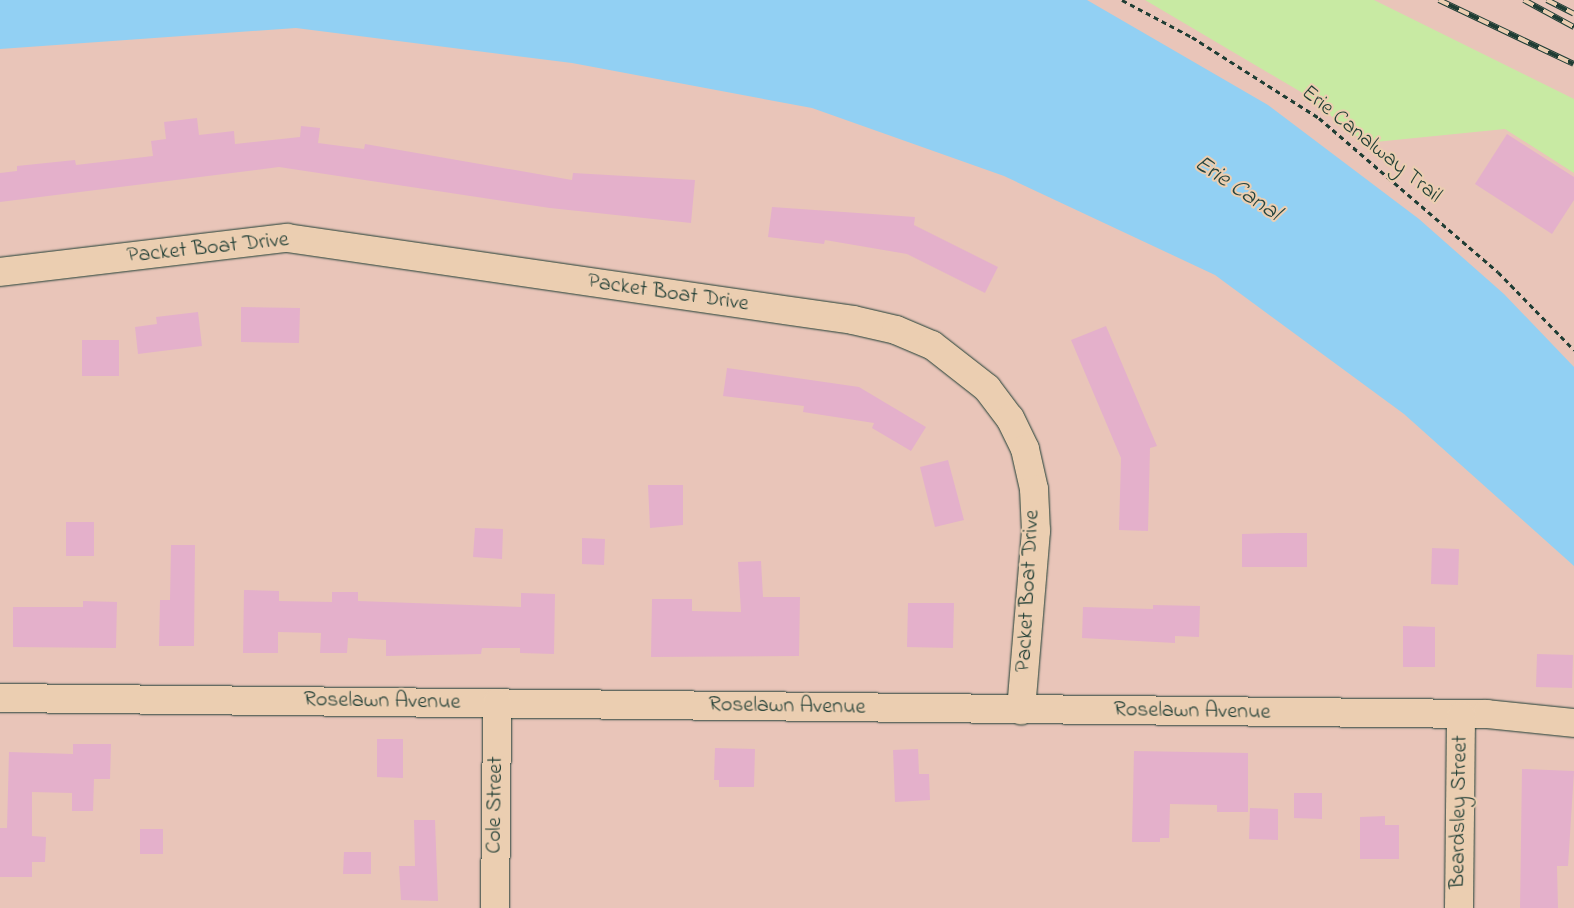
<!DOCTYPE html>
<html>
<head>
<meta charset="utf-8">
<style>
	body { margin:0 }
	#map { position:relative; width:1574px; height:908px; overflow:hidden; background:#e9c5b9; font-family:"Indie Flower",sans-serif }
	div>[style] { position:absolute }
	.green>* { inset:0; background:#c8eaa3 }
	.water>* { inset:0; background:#92d0f3 }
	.building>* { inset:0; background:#e4b0cb }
	.path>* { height:3px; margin-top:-1.5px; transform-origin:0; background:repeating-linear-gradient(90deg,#1f3d34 0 5px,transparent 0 9px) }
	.roads { filter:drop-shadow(0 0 1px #1f3d34) drop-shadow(0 0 1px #1f3d34) }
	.minor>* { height:28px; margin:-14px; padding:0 14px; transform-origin:14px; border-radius:14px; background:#ebceb1 }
	.rail>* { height:5.5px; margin-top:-2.75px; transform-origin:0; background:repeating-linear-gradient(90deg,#ebceb1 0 11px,#1f3d34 0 22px); box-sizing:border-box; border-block:1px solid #1f3d34 }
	span { translate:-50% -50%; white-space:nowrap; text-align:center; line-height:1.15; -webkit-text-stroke:4px #ebceb1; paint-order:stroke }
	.street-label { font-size:22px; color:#1f3d34 }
	.water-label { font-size:24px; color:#25443e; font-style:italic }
</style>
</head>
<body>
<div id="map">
	<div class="green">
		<i style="clip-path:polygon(1145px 0,1374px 0,1574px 99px,1574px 173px,1505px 129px,1365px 143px,1301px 92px)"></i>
	</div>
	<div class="water">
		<i style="clip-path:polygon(0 0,1087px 0,1268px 105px,1419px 219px,1504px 294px,1574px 367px,1574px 566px,1404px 414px,1215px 275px,1004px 176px,812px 108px,572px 63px,296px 28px,0 49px)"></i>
	</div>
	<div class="building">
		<i style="clip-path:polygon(197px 118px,199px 135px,234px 131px,235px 144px,300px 137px,301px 126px,320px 128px,318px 143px,364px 149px,365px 144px,572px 180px,573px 173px,695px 180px,691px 223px,550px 208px,279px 167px,0 202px,0 173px,17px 171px,17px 166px,75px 160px,76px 165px,153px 156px,151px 141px,166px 139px,164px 122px)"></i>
		<i style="clip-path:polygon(1507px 134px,1574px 177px,1574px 200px,1552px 234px,1475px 184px)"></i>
		<i style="clip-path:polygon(772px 207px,915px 217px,914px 225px,998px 267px,985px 293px,907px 254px,825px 240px,824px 244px,768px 237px)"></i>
		<i style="clip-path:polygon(241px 307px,300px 308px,299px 343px,241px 342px)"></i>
		<i style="clip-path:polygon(198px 312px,202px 346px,138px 354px,135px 327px,157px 324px,156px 317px)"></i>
		<i style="clip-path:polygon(1106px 326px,1157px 446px,1150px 448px,1148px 531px,1119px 530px,1121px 458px,1071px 340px)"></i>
		<i style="clip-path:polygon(82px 340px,119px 340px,119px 376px,82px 376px)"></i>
		<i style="clip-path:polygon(727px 368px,859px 387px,926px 427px,911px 451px,872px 428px,874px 423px,803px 412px,804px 406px,723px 396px)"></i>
		<i style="clip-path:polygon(948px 460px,964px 520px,935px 527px,920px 467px)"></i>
		<i style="clip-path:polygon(648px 485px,683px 485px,683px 525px,650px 528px)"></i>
		<i style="clip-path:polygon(66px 522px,94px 522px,94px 556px,66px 556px)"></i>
		<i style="clip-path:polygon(475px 528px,503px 529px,502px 559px,473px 557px)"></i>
		<i style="clip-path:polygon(1280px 533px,1307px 533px,1307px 567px,1242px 567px,1242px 534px)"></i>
		<i style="clip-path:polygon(582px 538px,605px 539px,604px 565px,582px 564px)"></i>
		<i style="clip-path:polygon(171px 545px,195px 545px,194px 646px,159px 646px,160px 600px,170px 600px)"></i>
		<i style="clip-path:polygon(1432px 548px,1459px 549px,1458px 585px,1431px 584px)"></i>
		<i style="clip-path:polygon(761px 561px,763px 597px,800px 597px,799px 656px,651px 657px,652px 599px,692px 599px,692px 611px,741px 612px,738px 562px)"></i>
		<i style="clip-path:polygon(244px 590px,279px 591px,279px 601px,332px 602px,332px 592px,358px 592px,358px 601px,521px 607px,521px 593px,555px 594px,554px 654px,520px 653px,520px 648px,482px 648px,481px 654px,386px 656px,386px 640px,348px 638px,347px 653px,320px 653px,321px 633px,278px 632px,278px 653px,243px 653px)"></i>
		<i style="clip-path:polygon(83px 601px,117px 602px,116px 648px,13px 647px,13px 607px,83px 607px)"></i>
		<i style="clip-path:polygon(908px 603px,954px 603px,953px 648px,907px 647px)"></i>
		<i style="clip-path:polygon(1153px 605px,1200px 606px,1199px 637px,1175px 636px,1175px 643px,1082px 638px,1083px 607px,1153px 609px)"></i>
		<i style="clip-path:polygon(1403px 626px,1435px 627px,1435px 667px,1403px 667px)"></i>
		<i style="clip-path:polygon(1537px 654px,1573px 655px,1572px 688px,1536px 687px)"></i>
		<i style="clip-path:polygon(377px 739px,403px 739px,403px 778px,377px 777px)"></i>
		<i style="clip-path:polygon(73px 744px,111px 744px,110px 779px,94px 779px,93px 811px,72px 811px,72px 793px,32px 792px,32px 836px,46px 837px,45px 862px,32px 862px,32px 877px,0 877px,0 828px,7px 828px,9px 752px,73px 754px)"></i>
		<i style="clip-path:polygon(715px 748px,755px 749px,754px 787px,719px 787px,719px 780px,714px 780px)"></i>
		<i style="clip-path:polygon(918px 749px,919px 774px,929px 774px,930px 800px,895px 802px,893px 750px)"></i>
		<i style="clip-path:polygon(1134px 751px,1248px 753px,1248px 812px,1217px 812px,1217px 805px,1170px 804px,1169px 838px,1160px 838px,1160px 842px,1132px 842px)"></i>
		<i style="clip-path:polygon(1522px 769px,1574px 771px,1568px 866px,1557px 866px,1558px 908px,1520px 908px)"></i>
		<i style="clip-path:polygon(1294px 793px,1322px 793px,1322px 819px,1294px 818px)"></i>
		<i style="clip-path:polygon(1250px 808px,1278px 809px,1278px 840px,1249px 839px)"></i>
		<i style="clip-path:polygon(1385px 816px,1385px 825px,1399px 825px,1399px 859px,1360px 859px,1360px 817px)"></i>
		<i style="clip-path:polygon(414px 820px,435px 820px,438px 901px,401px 900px,399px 866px,415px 866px)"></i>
		<i style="clip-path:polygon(140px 829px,163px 829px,163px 854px,140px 854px)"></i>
		<i style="clip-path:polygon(344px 852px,371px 852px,371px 874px,343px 874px)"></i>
	</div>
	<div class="path">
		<i style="left:1122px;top:0;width:79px;rotate:27.9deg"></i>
		<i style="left:1192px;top:37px;width:151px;rotate:32.5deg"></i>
		<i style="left:1319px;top:118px;width:236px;rotate:40.7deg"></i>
		<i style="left:1498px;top:272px;width:109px;rotate:45.7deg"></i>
	</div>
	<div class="roads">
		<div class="minor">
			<i style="left:0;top:272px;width:289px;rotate:-6.8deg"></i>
			<i style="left:287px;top:238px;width:572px;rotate:8.24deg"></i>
			<i style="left:853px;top:320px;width:44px;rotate:13.1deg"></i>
			<i style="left:896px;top:330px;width:39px;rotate:23deg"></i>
			<i style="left:932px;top:345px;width:70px;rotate:38deg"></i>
			<i style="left:987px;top:388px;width:38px;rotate:53deg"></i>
			<i style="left:1010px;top:418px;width:34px;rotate:64deg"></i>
			<i style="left:1025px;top:449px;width:41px;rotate:77.3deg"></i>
			<i style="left:1034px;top:489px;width:42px;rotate:87.3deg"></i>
			<i style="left:1036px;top:531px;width:180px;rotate:94.8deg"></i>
			<i style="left:0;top:698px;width:1487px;rotate:0.62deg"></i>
			<i style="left:1487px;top:714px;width:87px;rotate:5.9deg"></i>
			<i style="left:495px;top:908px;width:205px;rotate:-89.4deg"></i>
			<i style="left:1459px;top:908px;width:192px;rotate:-89.4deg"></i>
		</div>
	</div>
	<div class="rail">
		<i style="left:1439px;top:0;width:149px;rotate:25.4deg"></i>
		<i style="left:1524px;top:0;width:57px;rotate:28.4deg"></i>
		<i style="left:1547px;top:0;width:30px;rotate:27deg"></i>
	</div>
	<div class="street-label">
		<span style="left:1371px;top:145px;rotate:39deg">Erie Canalway Trail</span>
		<span style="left:208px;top:249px;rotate:-6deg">Packet Boat Drive</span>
		<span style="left:668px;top:294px;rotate:8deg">Packet Boat Drive</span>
		<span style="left:1029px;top:591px;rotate:-87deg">Packet Boat Drive</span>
		<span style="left:382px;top:702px;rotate:1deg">Roselawn Avenue</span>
		<span style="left:787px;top:707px;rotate:1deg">Roselawn Avenue</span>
		<span style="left:1192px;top:712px;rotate:1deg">Roselawn Avenue</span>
		<span style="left:496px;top:805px;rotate:-89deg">Cole Street</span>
		<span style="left:1460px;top:812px;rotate:-89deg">Beardsley Street</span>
	</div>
	<div class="water-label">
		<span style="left:1237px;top:189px;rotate:34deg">Erie Canal</span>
	</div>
</div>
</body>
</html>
